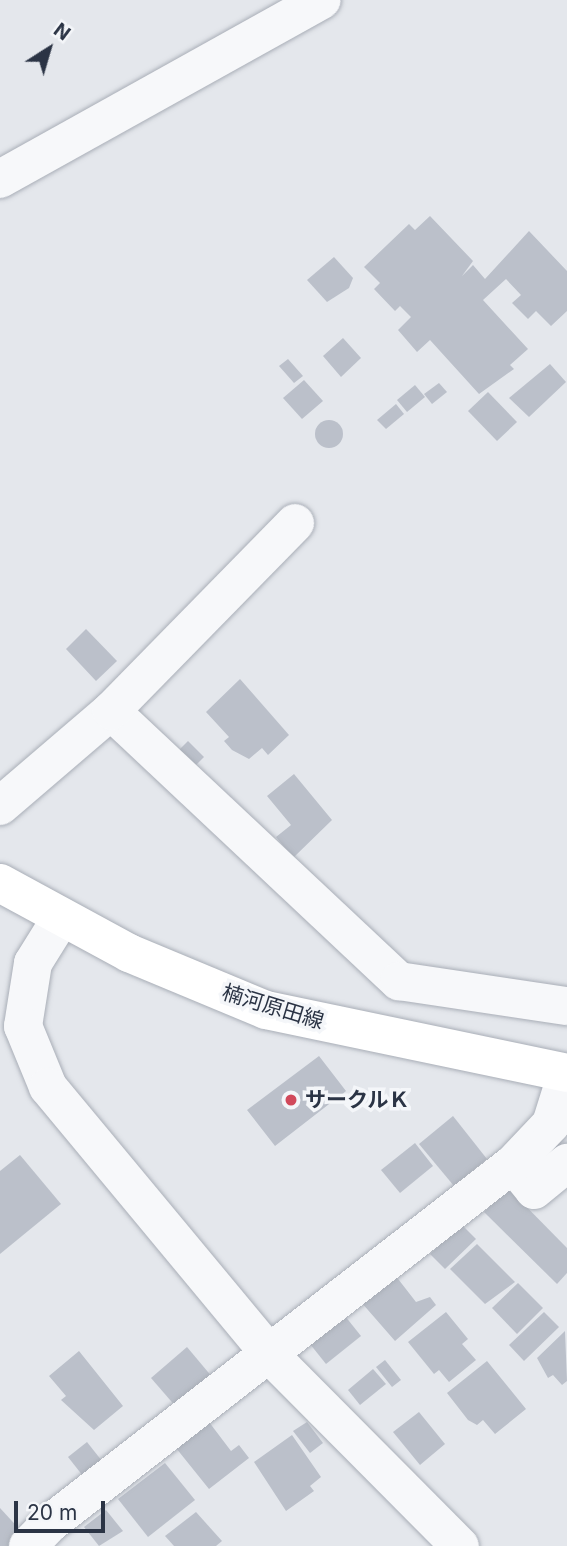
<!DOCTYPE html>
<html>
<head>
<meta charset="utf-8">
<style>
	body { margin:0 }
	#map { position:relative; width:567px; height:1546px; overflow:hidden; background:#e4e7ec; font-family:Inter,"Noto Sans JP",sans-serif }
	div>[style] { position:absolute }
	.building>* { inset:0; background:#bbc0ca }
	.round { border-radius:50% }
	.roads { filter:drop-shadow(0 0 2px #a9aeb7) drop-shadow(0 0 2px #a9aeb7) }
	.minor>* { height:38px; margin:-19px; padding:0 19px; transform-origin:19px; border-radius:19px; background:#f7f8fa }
	.major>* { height:38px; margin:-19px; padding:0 19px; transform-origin:19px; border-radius:19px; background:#fff }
	.dots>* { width:19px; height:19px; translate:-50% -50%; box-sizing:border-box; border:4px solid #f4f6f9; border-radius:50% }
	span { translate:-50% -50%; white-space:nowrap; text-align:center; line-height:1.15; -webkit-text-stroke:7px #f4f6f9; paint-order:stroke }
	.street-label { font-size:21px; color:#2b3445 }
	.poi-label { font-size:21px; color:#2b3445; font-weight:700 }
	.left { translate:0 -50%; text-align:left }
	.north { position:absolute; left:14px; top:14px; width:70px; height:70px; -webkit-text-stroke:5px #f4f6f9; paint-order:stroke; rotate:37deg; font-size:19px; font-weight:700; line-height:28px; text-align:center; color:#2b3445 }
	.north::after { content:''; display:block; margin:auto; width:24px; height:32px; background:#2b3445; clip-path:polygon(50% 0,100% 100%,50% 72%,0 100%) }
	.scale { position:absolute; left:14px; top:1501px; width:91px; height:32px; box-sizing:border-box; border:4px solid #2b3445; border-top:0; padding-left:9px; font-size:21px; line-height:24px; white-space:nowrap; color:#2b3445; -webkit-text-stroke:5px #f4f6f9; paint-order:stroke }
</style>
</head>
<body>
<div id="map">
	<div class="building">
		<i style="clip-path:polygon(430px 216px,473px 261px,462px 276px,473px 265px,485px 279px,529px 231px,567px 271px,567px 311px,551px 326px,536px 311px,528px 319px,512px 303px,521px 295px,506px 279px,483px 300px,528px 349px,510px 365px,514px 369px,479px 394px,430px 340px,417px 352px,398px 330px,411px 317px,400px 306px,395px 311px,374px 289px,380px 283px,364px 267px,409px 224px,415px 230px)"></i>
		<i style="clip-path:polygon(334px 257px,353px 278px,349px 288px,327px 302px,307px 280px)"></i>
		<i style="clip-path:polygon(343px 338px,361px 358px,341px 377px,323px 356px)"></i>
		<i style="clip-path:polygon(288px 359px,303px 376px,294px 383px,279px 366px)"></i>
		<i style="clip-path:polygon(550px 364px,566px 382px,529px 417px,509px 398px)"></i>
		<i style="clip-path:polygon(304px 380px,323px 401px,302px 419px,283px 398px)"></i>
		<i style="clip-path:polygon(439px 383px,447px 392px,432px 404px,424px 394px)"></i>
		<i style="clip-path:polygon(415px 385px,425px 397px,407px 412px,397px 400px)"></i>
		<i style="clip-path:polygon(488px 392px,517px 422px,497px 441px,468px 411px)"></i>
		<i style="clip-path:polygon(396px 404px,404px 414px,386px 429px,377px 420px)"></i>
		<i class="round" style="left:315px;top:420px;width:28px;height:28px"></i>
		<i style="clip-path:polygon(86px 629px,117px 661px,96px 681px,66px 649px)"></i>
		<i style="clip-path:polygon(240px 679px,289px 735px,268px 755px,262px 748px,249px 759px,232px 750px,224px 741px,229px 737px,206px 712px)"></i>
		<i style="clip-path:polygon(188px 741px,204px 757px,195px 766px,179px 750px)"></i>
		<i style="clip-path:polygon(294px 774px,332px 820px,293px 858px,276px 837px,291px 825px,267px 796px)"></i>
		<i style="clip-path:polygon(319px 1056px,346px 1091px,334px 1101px,326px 1091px,333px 1101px,275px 1146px,247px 1110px)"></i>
		<i style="clip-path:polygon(453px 1116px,487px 1159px,454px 1186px,419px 1144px)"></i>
		<i style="clip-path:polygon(415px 1143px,433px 1166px,400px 1193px,381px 1170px)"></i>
		<i style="clip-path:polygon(20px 1155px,61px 1204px,0 1254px,0 1171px)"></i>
		<i style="clip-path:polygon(508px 1188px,567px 1248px,567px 1273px,557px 1284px,484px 1212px)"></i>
		<i style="clip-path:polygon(461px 1224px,476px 1239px,445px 1269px,430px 1254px)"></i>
		<i style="clip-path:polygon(477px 1244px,515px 1282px,485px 1304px,450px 1269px)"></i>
		<i style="clip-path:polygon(395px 1275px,416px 1302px,430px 1297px,436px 1305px,395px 1341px,361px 1302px)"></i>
		<i style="clip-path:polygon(518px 1283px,543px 1308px,517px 1334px,492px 1308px)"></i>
		<i style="clip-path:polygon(446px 1312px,468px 1339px,462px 1344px,476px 1360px,449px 1382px,439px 1370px,434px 1374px,408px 1342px)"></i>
		<i style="clip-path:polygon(544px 1312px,559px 1327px,524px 1361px,509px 1345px)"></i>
		<i style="clip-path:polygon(345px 1316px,361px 1336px,326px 1364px,310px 1344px)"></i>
		<i style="clip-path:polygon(565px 1331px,567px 1381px,562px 1385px,553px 1375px,548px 1378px,537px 1358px)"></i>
		<i style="clip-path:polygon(187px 1347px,213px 1378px,177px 1408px,151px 1378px)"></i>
		<i style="clip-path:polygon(79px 1351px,123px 1406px,94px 1430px,61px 1400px,66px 1396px,49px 1376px)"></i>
		<i style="clip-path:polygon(385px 1360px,401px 1380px,392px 1387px,376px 1367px)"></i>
		<i style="clip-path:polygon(487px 1361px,526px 1409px,495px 1434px,483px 1420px,477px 1425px,468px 1420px,447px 1393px)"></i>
		<i style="clip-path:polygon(373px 1369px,386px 1384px,360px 1405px,348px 1390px)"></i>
		<i style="clip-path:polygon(419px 1412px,445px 1444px,420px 1465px,393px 1432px)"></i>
		<i style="clip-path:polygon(209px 1422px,231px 1451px,239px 1445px,249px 1458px,209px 1489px,176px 1448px)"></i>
		<i style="clip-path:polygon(307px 1422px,323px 1443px,310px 1453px,293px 1431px)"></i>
		<i style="clip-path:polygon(292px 1435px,321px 1477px,310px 1486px,314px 1491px,286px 1511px,254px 1462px)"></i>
		<i style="clip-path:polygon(87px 1442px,102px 1461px,83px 1476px,68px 1457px)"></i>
		<i style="clip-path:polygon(165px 1463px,195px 1500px,148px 1537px,118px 1499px)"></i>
		<i style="clip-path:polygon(0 1508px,23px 1533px,9px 1546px,0 1546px)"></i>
		<i style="clip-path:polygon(106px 1510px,123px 1531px,99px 1546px,84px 1527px)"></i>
		<i style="clip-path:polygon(196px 1512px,222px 1541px,216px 1546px,174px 1546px,165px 1536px)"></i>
	</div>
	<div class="roads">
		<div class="minor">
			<i style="left:0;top:179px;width:368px;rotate:-29.1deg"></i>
			<i style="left:111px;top:711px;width:395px;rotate:43.2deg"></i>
			<i style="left:399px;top:981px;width:170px;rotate:8.5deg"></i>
			<i style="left:0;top:806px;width:146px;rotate:-40.6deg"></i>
			<i style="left:111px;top:711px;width:263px;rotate:-45.6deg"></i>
			<i style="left:61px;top:918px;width:53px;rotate:121.9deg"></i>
			<i style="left:33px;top:963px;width:64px;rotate:99deg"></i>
			<i style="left:23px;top:1026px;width:66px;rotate:67.7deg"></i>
			<i style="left:48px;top:1087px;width:349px;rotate:50.3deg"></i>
			<i style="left:271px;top:1356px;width:268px;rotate:45.2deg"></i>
			<i style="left:513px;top:1164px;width:33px;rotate:51deg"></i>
			<i style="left:534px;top:1190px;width:43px;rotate:-39.3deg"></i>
			<i style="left:28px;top:1546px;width:30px;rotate:-46deg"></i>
			<i style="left:49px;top:1524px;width:587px;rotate:-37.81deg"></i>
			<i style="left:513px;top:1164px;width:55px;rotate:-46.5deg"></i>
			<i style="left:551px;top:1124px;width:53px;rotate:-72.6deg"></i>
		</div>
		<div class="major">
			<i style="left:0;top:883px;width:147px;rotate:28.5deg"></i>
			<i style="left:129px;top:953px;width:148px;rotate:22.6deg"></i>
			<i style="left:266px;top:1010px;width:308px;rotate:11.8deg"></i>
		</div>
	</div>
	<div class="dots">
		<i style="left:291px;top:1100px;background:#d1495b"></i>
	</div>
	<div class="street-label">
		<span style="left:273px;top:1007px;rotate:17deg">楠河原田線</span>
	</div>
	<div class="poi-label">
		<span class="left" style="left:305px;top:1100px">サークルＫ</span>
	</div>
	<div class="north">N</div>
	<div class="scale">20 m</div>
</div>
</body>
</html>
